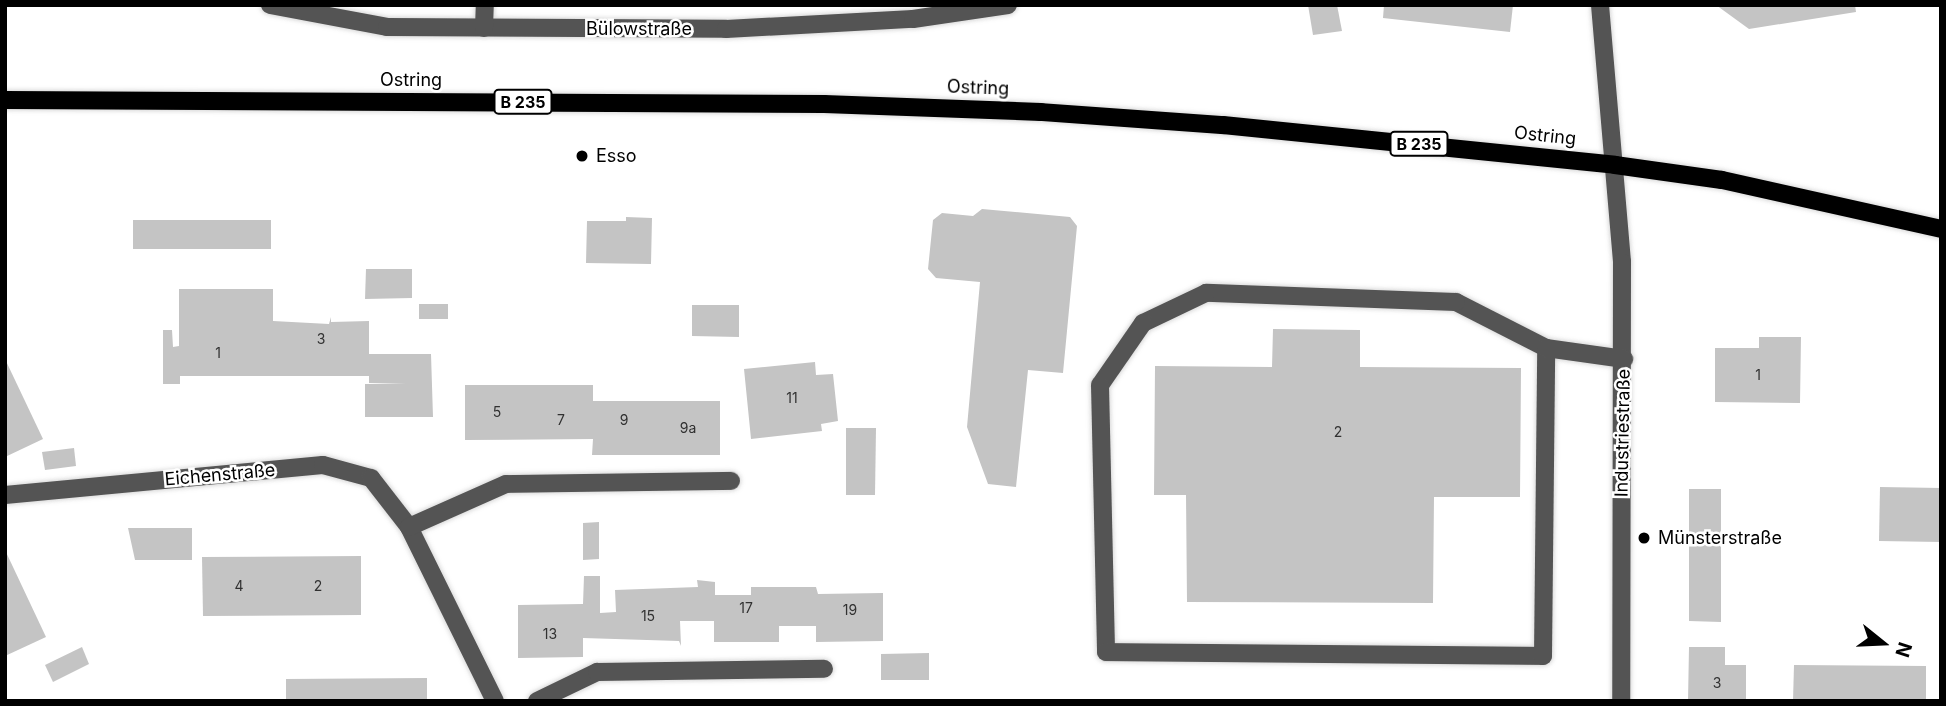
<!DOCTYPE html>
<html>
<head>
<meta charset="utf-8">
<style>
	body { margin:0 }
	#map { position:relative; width:1946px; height:706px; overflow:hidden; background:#fff; font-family:Inter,sans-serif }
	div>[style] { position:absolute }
	.building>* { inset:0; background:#c4c4c4 }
	.roads { filter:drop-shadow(0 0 2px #dbdbdb) drop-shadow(0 0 2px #dbdbdb) }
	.minor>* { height:18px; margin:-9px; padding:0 9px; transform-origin:9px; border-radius:9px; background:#545454 }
	.major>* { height:18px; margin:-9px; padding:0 9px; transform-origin:9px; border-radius:9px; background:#000 }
	.dots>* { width:19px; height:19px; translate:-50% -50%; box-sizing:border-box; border:4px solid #fff; border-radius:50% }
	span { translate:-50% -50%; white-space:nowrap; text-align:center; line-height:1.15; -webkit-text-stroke:5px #fff; paint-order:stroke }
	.number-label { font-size:14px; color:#313131 }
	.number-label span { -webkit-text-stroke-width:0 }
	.shield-label span { padding:2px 5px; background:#fff; border:2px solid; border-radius:5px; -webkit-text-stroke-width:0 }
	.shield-label { font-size:16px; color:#000; font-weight:700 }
	.street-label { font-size:18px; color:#000 }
	.poi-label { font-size:18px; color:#000 }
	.left { translate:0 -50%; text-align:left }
	.frame { position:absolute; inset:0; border:7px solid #000; pointer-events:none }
	.north { position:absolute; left:1848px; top:608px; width:70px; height:70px; -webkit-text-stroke:5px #fff; paint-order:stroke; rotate:108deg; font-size:19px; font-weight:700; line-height:28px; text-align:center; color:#000 }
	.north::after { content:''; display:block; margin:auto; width:24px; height:32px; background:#000; clip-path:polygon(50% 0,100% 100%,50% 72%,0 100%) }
</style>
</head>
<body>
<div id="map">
	<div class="building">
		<i style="clip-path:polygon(1308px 5px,1337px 5px,1342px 31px,1313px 35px)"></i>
		<i style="clip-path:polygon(1384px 5px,1513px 5px,1510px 32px,1383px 18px)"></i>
		<i style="clip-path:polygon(1716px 5px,1855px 5px,1856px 12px,1749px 29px)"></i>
		<i style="clip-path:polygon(982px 209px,1070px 217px,1077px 226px,1063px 373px,1028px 370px,1016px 487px,988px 484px,967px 427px,980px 282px,936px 278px,928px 269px,933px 220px,942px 213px,973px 216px)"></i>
		<i style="clip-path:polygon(626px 217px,652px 218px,651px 264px,586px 263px,587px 221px,626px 221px)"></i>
		<i style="clip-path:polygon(133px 220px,271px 220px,271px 249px,133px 249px)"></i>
		<i style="clip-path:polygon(366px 269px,412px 269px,412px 298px,365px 299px)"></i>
		<i style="clip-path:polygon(179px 289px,273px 289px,273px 321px,329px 324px,331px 317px,331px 322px,369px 321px,369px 354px,431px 354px,433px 417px,365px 417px,365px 384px,406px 384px,369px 383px,369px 376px,180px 376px,180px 384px,163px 384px,163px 330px,172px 330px,173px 347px,179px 346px)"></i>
		<i style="clip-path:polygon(419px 304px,448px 304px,448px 319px,419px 319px)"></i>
		<i style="clip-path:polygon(692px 305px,739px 305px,739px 337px,692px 336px)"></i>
		<i style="clip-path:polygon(1273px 329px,1360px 330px,1360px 367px,1521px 368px,1520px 497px,1434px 497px,1433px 603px,1187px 602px,1186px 495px,1154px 495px,1155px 366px,1272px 367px)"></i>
		<i style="clip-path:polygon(1759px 337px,1801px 337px,1800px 403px,1715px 402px,1715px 348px,1759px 348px)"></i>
		<i style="clip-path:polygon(5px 359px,43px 439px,5px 457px)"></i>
		<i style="clip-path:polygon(815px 362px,816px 375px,833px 374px,838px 421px,821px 424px,822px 431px,751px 439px,744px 369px)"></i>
		<i style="clip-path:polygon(465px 385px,593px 385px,593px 401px,720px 401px,720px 455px,592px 455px,593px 439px,465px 440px)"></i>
		<i style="clip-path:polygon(846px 428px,876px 428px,875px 495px,846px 495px)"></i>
		<i style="clip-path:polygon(74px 448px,76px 466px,45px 470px,42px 452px)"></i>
		<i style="clip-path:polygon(1880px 487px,1941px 488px,1941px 542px,1879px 541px)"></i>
		<i style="clip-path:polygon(1689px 489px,1721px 489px,1721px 622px,1689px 621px)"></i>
		<i style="clip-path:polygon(599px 522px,599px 559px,583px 560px,583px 523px)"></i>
		<i style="clip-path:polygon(128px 528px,192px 528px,192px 560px,135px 560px)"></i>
		<i style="clip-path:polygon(5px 550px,46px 637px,5px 656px)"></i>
		<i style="clip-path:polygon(361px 556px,361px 615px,203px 616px,202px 557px)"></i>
		<i style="clip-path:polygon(584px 576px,600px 576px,600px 613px,616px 612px,615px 590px,698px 587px,697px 580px,715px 582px,715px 595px,751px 595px,751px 587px,816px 587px,818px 594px,883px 593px,883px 641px,816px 642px,816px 626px,779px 626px,779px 642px,714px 642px,714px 621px,680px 621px,681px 646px,679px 641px,583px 638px,583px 657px,518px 658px,518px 605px,583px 604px)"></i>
		<i style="clip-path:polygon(82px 647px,89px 664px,53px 682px,45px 665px)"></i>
		<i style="clip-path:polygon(1689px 647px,1725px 647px,1725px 665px,1746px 665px,1746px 701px,1688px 701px)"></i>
		<i style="clip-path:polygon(929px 653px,929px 680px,881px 680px,881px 654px)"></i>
		<i style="clip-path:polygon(1794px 665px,1926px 666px,1926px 701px,1793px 701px)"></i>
		<i style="clip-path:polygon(427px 678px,427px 701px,286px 701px,286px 679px)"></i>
	</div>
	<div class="roads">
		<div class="minor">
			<i style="left:270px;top:5px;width:119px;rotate:10.6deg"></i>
			<i style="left:387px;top:27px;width:339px;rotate:0.3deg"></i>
			<i style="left:726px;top:29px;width:187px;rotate:-3.1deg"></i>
			<i style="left:913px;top:19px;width:96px;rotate:-8.4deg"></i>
			<i style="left:1600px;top:5px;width:258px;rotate:85.1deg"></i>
			<i style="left:1622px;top:262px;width:439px;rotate:90.1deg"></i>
			<i style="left:484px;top:28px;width:23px;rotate:-88deg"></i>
			<i style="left:1546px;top:348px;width:101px;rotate:-152.9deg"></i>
			<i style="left:1456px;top:302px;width:250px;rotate:-177.9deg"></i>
			<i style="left:1206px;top:293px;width:70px;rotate:154.5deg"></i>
			<i style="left:1143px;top:323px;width:75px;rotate:124.7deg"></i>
			<i style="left:1100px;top:385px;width:267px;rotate:88.7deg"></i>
			<i style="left:1106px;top:652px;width:437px;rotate:0.5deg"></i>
			<i style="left:1543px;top:656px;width:308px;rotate:-89.4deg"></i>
			<i style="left:1546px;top:348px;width:79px;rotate:8deg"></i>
			<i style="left:5px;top:495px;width:319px;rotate:-5.4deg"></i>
			<i style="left:323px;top:465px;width:50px;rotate:15.2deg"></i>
			<i style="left:371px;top:478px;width:62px;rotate:52.2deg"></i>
			<i style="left:409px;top:527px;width:194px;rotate:63.7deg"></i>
			<i style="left:409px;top:527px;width:106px;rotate:-23.9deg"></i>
			<i style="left:506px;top:484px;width:225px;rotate:-0.8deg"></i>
			<i style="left:537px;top:701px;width:67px;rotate:-25.8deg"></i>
			<i style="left:597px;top:672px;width:227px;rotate:-0.8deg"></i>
		</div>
		<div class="major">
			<i style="left:5px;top:100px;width:819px;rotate:0.28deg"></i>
			<i style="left:824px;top:104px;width:217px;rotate:2.1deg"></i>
			<i style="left:1041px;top:112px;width:182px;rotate:4.1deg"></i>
			<i style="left:1223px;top:125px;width:394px;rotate:5.8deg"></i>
			<i style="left:1615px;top:165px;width:108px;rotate:8deg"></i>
			<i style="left:1722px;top:180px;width:224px;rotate:12.6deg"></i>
		</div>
	</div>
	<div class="dots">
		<i style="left:582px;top:156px;background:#000"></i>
		<i style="left:1644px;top:538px;background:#000"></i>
	</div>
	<div class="number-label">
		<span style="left:321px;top:339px">3</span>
		<span style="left:218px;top:353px">1</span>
		<span style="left:1758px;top:375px">1</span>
		<span style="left:792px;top:398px">11</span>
		<span style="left:497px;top:412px">5</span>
		<span style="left:561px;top:420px">7</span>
		<span style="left:624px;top:420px">9</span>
		<span style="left:688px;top:428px">9a</span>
		<span style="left:1338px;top:432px">2</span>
		<span style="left:239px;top:586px">4</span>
		<span style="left:318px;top:586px">2</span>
		<span style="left:746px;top:608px">17</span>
		<span style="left:850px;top:610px">19</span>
		<span style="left:648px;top:616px">15</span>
		<span style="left:550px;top:634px">13</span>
		<span style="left:1717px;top:683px">3</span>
	</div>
	<div class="shield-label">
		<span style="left:523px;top:102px">B 235</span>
		<span style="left:1419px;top:144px">B 235</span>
	</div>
	<div class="street-label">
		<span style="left:639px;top:29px">Bülowstraße</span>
		<span style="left:411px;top:80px">Ostring</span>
		<span style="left:978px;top:88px;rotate:2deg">Ostring</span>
		<span style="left:1545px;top:136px;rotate:6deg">Ostring</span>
		<span style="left:1623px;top:433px;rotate:-89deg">Industriestraße</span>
		<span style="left:220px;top:475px;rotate:-5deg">Eichenstraße</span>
	</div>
	<div class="poi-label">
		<span class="left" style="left:596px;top:156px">Esso</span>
		<span class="left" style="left:1658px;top:538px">Münsterstraße</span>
	</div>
	<div class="frame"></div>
	<div class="north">N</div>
</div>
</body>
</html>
